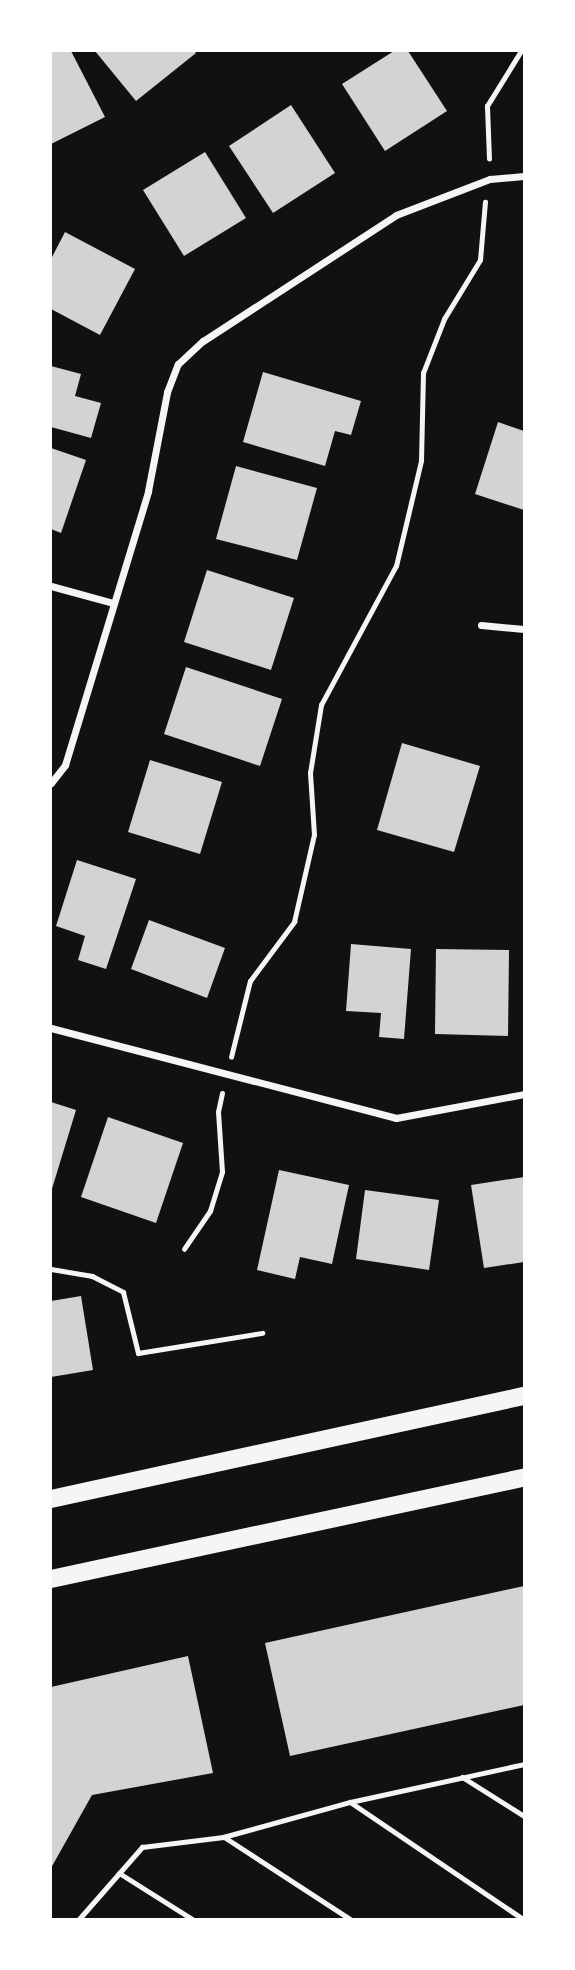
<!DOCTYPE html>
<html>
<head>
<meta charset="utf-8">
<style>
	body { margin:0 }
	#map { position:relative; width:575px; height:1970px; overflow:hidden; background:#111; font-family:Georgia,serif }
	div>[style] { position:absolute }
	.building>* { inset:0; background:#d3d3d3 }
	.path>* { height:4.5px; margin:-2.25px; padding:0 2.25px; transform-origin:2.25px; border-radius:2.25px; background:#f5f5f5 }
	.service>* { height:5px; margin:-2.5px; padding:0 2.5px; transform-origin:2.5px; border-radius:2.5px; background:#f5f5f5 }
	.minor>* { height:7px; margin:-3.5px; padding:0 3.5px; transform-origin:3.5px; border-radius:3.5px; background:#f5f5f5 }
	.primary>* { height:18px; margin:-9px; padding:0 9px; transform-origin:9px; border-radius:9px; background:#f5f5f5 }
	span { translate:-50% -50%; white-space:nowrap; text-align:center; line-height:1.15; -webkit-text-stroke:7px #fff; paint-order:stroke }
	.frame { position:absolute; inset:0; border:52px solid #fff; pointer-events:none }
</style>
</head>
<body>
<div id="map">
	<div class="building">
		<i style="clip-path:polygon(51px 51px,71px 51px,105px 117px,51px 144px)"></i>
		<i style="clip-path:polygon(95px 51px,194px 51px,196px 53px,136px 101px)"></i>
		<i style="clip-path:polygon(394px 51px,408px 51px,447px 111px,385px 151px,342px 84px)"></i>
		<i style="clip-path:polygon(291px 105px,335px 173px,273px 213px,229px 146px)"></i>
		<i style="clip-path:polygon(205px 152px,246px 218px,184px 256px,143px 190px)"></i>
		<i style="clip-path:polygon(65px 232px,135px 269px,100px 335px,51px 309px,51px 259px)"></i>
		<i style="clip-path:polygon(51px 366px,81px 374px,75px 396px,101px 403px,91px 438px,51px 427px)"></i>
		<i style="clip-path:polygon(263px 372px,361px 401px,351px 435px,335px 431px,325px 466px,243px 442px)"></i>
		<i style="clip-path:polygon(498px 422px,524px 431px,524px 510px,475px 494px)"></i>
		<i style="clip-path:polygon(51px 448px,86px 460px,61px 533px,51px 529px)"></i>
		<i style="clip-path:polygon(236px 466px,317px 488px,297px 560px,216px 539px)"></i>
		<i style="clip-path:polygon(207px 570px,294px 598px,271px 670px,184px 642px)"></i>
		<i style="clip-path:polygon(186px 667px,282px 699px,260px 766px,164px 734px)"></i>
		<i style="clip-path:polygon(402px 743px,480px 766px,454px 852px,377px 830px)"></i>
		<i style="clip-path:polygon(150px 760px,222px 782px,200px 854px,128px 832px)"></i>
		<i style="clip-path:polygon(77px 860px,136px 879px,106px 969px,78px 960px,85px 936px,56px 926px)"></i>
		<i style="clip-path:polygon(149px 920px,225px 948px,207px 998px,131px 969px)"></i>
		<i style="clip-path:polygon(351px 944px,411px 949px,404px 1039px,379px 1037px,381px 1013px,346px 1011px)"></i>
		<i style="clip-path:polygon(436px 949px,509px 950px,508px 1036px,435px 1034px)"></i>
		<i style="clip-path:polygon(51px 1102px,76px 1110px,51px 1192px)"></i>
		<i style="clip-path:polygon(108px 1117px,183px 1143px,156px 1223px,81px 1197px)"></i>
		<i style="clip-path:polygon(279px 1170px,349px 1185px,332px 1264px,300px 1257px,295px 1279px,257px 1270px)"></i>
		<i style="clip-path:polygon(524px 1177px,524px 1262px,484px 1268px,471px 1185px)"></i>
		<i style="clip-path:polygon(365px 1190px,439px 1200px,429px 1270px,356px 1259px)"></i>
		<i style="clip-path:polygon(81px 1296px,93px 1370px,51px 1377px,51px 1301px)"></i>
		<i style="clip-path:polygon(524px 1586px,524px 1705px,290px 1756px,265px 1643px)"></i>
		<i style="clip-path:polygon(188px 1656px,213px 1773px,92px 1795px,51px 1868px,51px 1687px)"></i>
	</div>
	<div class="path">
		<i style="left:489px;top:159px;width:53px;rotate:-92.2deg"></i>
		<i style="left:487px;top:106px;width:65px;rotate:-58.3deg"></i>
		<i style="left:231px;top:1057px;width:78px;rotate:-76deg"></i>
		<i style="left:250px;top:981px;width:74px;rotate:-53.3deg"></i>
		<i style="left:294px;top:922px;width:89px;rotate:-77.1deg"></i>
		<i style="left:314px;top:835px;width:62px;rotate:-93.7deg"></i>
		<i style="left:310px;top:773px;width:69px;rotate:-80.8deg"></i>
		<i style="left:321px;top:705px;width:158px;rotate:-61.7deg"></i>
		<i style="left:396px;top:566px;width:108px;rotate:-76.6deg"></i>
		<i style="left:421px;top:461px;width:88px;rotate:-88.7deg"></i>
		<i style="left:423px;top:373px;width:58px;rotate:-68.7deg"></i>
		<i style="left:444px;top:319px;width:69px;rotate:-58.6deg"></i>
		<i style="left:480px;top:260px;width:58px;rotate:-85.1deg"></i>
		<i style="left:184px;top:1249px;width:46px;rotate:-55.6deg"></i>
		<i style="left:210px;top:1211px;width:41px;rotate:-72.9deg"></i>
		<i style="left:222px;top:1172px;width:60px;rotate:-93.8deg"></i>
		<i style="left:218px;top:1112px;width:19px;rotate:-78deg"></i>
	</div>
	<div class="service">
		<i style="left:51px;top:1269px;width:42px;rotate:9.7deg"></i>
		<i style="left:92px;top:1276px;width:35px;rotate:27deg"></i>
		<i style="left:123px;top:1292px;width:63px;rotate:76.2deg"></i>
		<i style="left:138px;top:1353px;width:126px;rotate:-9.2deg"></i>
		<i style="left:462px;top:1777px;width:73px;rotate:32.2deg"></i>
		<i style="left:350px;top:1802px;width:209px;rotate:34.1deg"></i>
		<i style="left:224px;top:1837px;width:150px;rotate:33.1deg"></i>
		<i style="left:119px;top:1873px;width:86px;rotate:32.2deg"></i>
		<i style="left:79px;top:1919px;width:96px;rotate:-48.8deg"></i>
		<i style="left:142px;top:1847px;width:82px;rotate:-7deg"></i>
		<i style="left:223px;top:1837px;width:132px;rotate:-15.4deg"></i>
		<i style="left:350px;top:1802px;width:178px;rotate:-12.3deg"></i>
	</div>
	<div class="minor">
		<i style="left:51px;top:586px;width:64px;rotate:15.3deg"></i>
		<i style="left:481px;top:625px;width:43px;rotate:5.3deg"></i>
		<i style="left:51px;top:783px;width:23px;rotate:-52deg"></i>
		<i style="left:65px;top:765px;width:286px;rotate:-73.1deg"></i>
		<i style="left:148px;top:491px;width:101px;rotate:-79.1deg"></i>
		<i style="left:167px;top:392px;width:30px;rotate:-69deg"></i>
		<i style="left:178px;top:364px;width:34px;rotate:-43deg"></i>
		<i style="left:203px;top:341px;width:230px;rotate:-33.1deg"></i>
		<i style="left:396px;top:215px;width:101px;rotate:-21deg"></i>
		<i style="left:490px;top:179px;width:34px;rotate:-5deg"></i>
		<i style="left:51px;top:1028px;width:357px;rotate:14.6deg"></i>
		<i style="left:396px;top:1118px;width:130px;rotate:-10.6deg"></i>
	</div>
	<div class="primary">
		<i style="left:51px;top:1499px;width:484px;rotate:-12.3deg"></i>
		<i style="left:51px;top:1579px;width:484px;rotate:-12.1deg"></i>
	</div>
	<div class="frame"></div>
</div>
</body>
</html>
